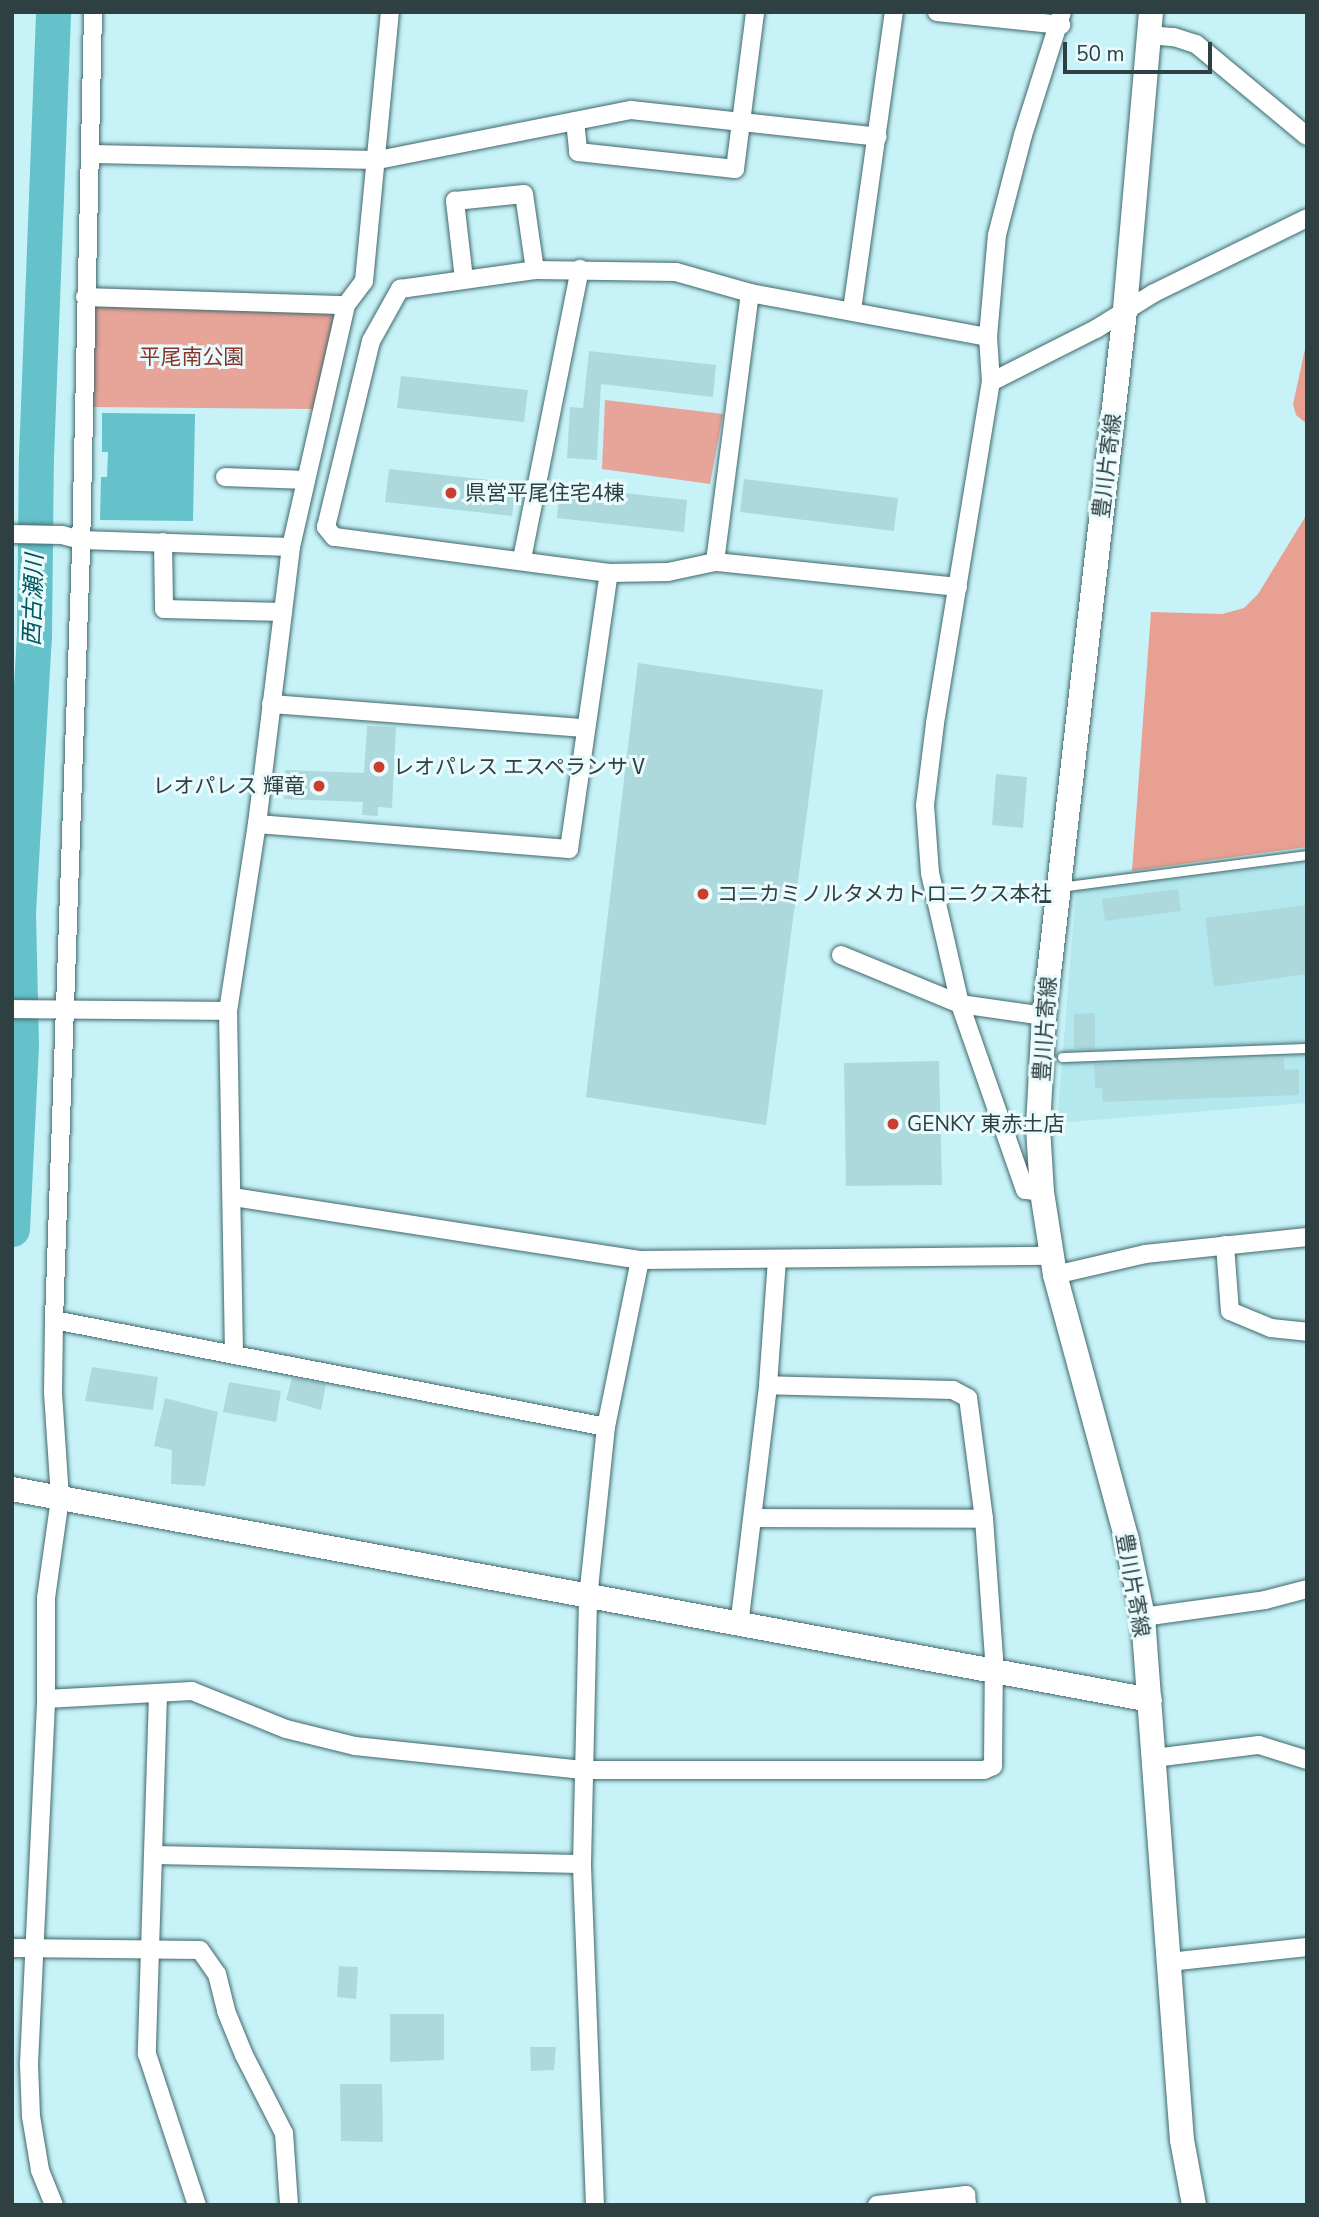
<!DOCTYPE html>
<html>
<head>
<meta charset="utf-8">
<style>
	body { margin:0 }
	#map { position:relative; width:1319px; height:2217px; overflow:hidden; background:#c7f3f8; font-family:"Nunito Sans","Noto Sans JP",sans-serif }
	div>[style] { position:absolute }
	.built>* { inset:0; background:#b3e9ee }
	.green>* { inset:0; background:#e7a498 }
	.forest>* { inset:0; background:#e8a093 }
	.water>* { inset:0; background:#65c1ca }
	.river>* { height:35px; margin:-17.5px; padding:0 17.5px; transform-origin:17.5px; border-radius:17.5px; background:#65c1ca }
	.building>* { inset:0; background:#add9dd }
	.roads { filter:drop-shadow(0 0 2px #40686c) drop-shadow(0 0 2px #40686c) }
	.lane>* { height:9px; margin:-4.5px; padding:0 4.5px; transform-origin:4.5px; border-radius:4.5px; background:#fff }
	.street>* { height:18px; margin:-9px; padding:0 9px; transform-origin:9px; border-radius:9px; background:#fff }
	.secondary>* { height:24px; margin:-12px; padding:0 12px; transform-origin:12px; border-radius:12px; background:#fff }
	.dots>* { width:19px; height:19px; translate:-50% -50%; box-sizing:border-box; border:4px solid #eafbfd; border-radius:50% }
	span { translate:-50% -50%; white-space:nowrap; text-align:center; line-height:1.15; -webkit-text-stroke:6px #eafbfd; paint-order:stroke }
	.park-label { font-size:21px; color:#893428 }
	.street-label { font-size:21px; color:#2e4042 }
	.poi-label { font-size:21px; color:#2e4042 }
	.left { translate:0 -50%; text-align:left }
	.right { translate:-100% -50%; text-align:right }
	.water-label { font-size:23px; color:#00575d; font-style:italic }
	.frame { position:absolute; inset:0; border:14px solid #2e4042; pointer-events:none }
	.scale { position:absolute; left:1063px; top:42px; width:149px; height:32px; box-sizing:border-box; border:4px solid #2e4042; border-top:0; padding-left:9px; font-size:21px; line-height:24px; white-space:nowrap; color:#2e4042; -webkit-text-stroke:5px #eafbfd; paint-order:stroke }
</style>
</head>
<body>
<div id="map">
	<div class="built">
		<i style="clip-path:polygon(1307px 848px,1307px 1103px,1057px 1123px,1077px 879px)"></i>
	</div>
	<div class="green">
		<i style="clip-path:polygon(91px 303px,339px 311px,315px 409px,90px 407px)"></i>
		<i style="clip-path:polygon(605px 400px,723px 414px,710px 484px,602px 469px)"></i>
	</div>
	<div class="forest">
		<i style="clip-path:polygon(1307px 340px,1307px 424px,1296px 415px,1293px 404px)"></i>
		<i style="clip-path:polygon(1307px 514px,1307px 847px,1132px 871px,1151px 612px,1222px 614px,1244px 608px,1258px 594px)"></i>
	</div>
	<div class="water">
		<i style="clip-path:polygon(102px 413px,195px 414px,193px 521px,100px 520px,101px 477px,107px 477px,108px 452px,102px 452px)"></i>
	</div>
	<div class="river">
		<i style="left:12px;top:1229px;width:184px;rotate:-87.2deg"></i>
		<i style="left:21px;top:1045px;width:133px;rotate:-91.3deg"></i>
		<i style="left:18px;top:912px;width:276px;rotate:-86.7deg"></i>
		<i style="left:34px;top:636px;width:179px;rotate:-89.4deg"></i>
		<i style="left:36px;top:457px;width:445px;rotate:-87.8deg"></i>
	</div>
	<div class="building">
		<i style="clip-path:polygon(589px 351px,716px 365px,713px 397px,601px 384px,597px 460px,567px 458px,570px 407px,583px 408px)"></i>
		<i style="clip-path:polygon(401px 376px,528px 390px,524px 422px,397px 408px)"></i>
		<i style="clip-path:polygon(389px 469px,516px 483px,512px 516px,385px 502px)"></i>
		<i style="clip-path:polygon(744px 479px,898px 498px,894px 531px,740px 512px)"></i>
		<i style="clip-path:polygon(560px 486px,687px 500px,684px 532px,557px 518px)"></i>
		<i style="clip-path:polygon(638px 663px,823px 690px,766px 1125px,586px 1097px)"></i>
		<i style="clip-path:polygon(367px 726px,396px 727px,392px 808px,378px 807px,378px 816px,362px 815px,363px 802px,284px 799px,285px 770px,364px 773px)"></i>
		<i style="clip-path:polygon(996px 774px,1027px 777px,1023px 828px,992px 825px)"></i>
		<i style="clip-path:polygon(1178px 889px,1181px 911px,1105px 921px,1102px 899px)"></i>
		<i style="clip-path:polygon(1307px 905px,1307px 974px,1214px 987px,1205px 918px)"></i>
		<i style="clip-path:polygon(1095px 1013px,1095px 1049px,1074px 1049px,1074px 1014px)"></i>
		<i style="clip-path:polygon(1284px 1058px,1285px 1070px,1299px 1069px,1299px 1095px,1103px 1102px,1102px 1088px,1095px 1088px,1094px 1064px)"></i>
		<i style="clip-path:polygon(939px 1061px,942px 1185px,846px 1186px,844px 1063px)"></i>
		<i style="clip-path:polygon(92px 1367px,158px 1377px,153px 1410px,85px 1401px)"></i>
		<i style="clip-path:polygon(292px 1378px,326px 1384px,321px 1410px,286px 1400px)"></i>
		<i style="clip-path:polygon(229px 1382px,281px 1391px,276px 1422px,223px 1412px)"></i>
		<i style="clip-path:polygon(165px 1398px,218px 1412px,205px 1486px,171px 1484px,172px 1450px,154px 1446px)"></i>
		<i style="clip-path:polygon(339px 1966px,358px 1967px,356px 1999px,337px 1997px)"></i>
		<i style="clip-path:polygon(390px 2014px,444px 2014px,444px 2060px,390px 2062px)"></i>
		<i style="clip-path:polygon(530px 2047px,556px 2047px,554px 2070px,531px 2071px)"></i>
		<i style="clip-path:polygon(340px 2084px,382px 2084px,383px 2142px,341px 2141px)"></i>
	</div>
	<div class="roads">
		<div class="lane">
			<i style="left:1060px;top:887px;width:249px;rotate:-7.4deg"></i>
			<i style="left:1062px;top:1057px;width:245px;rotate:-2.1deg"></i>
		</div>
		<div class="street">
			<i style="left:937px;top:12px;width:125px;rotate:6deg"></i>
			<i style="left:1149px;top:35px;width:25px;rotate:5deg"></i>
			<i style="left:1174px;top:37px;width:23px;rotate:18deg"></i>
			<i style="left:1196px;top:44px;width:144px;rotate:39.7deg"></i>
			<i style="left:575px;top:121px;width:31px;rotate:84deg"></i>
			<i style="left:578px;top:152px;width:158px;rotate:6.2deg"></i>
			<i style="left:735px;top:169px;width:158px;rotate:-82.7deg"></i>
			<i style="left:90px;top:154px;width:288px;rotate:1.2deg"></i>
			<i style="left:378px;top:160px;width:258px;rotate:-11.2deg"></i>
			<i style="left:631px;top:110px;width:248px;rotate:6.2deg"></i>
			<i style="left:464px;top:279px;width:79px;rotate:-96.6deg"></i>
			<i style="left:455px;top:201px;width:69px;rotate:-5.8deg"></i>
			<i style="left:524px;top:194px;width:77px;rotate:81.8deg"></i>
			<i style="left:85px;top:297px;width:261px;rotate:1.8deg"></i>
			<i style="left:852px;top:310px;width:301px;rotate:-82deg"></i>
			<i style="left:991px;top:382px;width:118px;rotate:-26.8deg"></i>
			<i style="left:1096px;top:329px;width:68px;rotate:-31.8deg"></i>
			<i style="left:1154px;top:293px;width:170px;rotate:-26.1deg"></i>
			<i style="left:225px;top:477px;width:81px;rotate:2.1deg"></i>
			<i style="left:12px;top:534px;width:50px;rotate:1.1deg"></i>
			<i style="left:62px;top:535px;width:20px;rotate:15deg"></i>
			<i style="left:81px;top:540px;width:210px;rotate:1.9deg"></i>
			<i style="left:163px;top:542px;width:67px;rotate:89.1deg"></i>
			<i style="left:164px;top:609px;width:119px;rotate:1.4deg"></i>
			<i style="left:522px;top:559px;width:296px;rotate:-78.7deg"></i>
			<i style="left:715px;top:562px;width:271px;rotate:-82.6deg"></i>
			<i style="left:958px;top:587px;width:244px;rotate:-174.1deg"></i>
			<i style="left:715px;top:562px;width:48px;rotate:168deg"></i>
			<i style="left:668px;top:572px;width:59px;rotate:179deg"></i>
			<i style="left:609px;top:573px;width:277px;rotate:-172.5deg"></i>
			<i style="left:334px;top:537px;width:13px;rotate:-129deg"></i>
			<i style="left:326px;top:527px;width:191px;rotate:-76.4deg"></i>
			<i style="left:371px;top:341px;width:60px;rotate:-60.9deg"></i>
			<i style="left:400px;top:289px;width:136px;rotate:-8deg"></i>
			<i style="left:535px;top:270px;width:141px;rotate:0.8deg"></i>
			<i style="left:676px;top:272px;width:77px;rotate:15.8deg"></i>
			<i style="left:750px;top:293px;width:242px;rotate:10.5deg"></i>
			<i style="left:271px;top:704px;width:315px;rotate:4.4deg"></i>
			<i style="left:257px;top:824px;width:313px;rotate:4.6deg"></i>
			<i style="left:569px;top:849px;width:279px;rotate:-81.8deg"></i>
			<i style="left:841px;top:955px;width:129px;rotate:22.4deg"></i>
			<i style="left:960px;top:1004px;width:85px;rotate:8.1deg"></i>
			<i style="left:12px;top:1009px;width:216px;rotate:0.5deg"></i>
			<i style="left:1042px;top:1192px;width:17px;rotate:-173deg"></i>
			<i style="left:1025px;top:1190px;width:197px;rotate:-109.3deg"></i>
			<i style="left:960px;top:1004px;width:134px;rotate:-102.9deg"></i>
			<i style="left:930px;top:873px;width:68px;rotate:-94.2deg"></i>
			<i style="left:925px;top:805px;width:83px;rotate:-83deg"></i>
			<i style="left:935px;top:723px;width:346px;rotate:-80.7deg"></i>
			<i style="left:991px;top:382px;width:45px;rotate:-93.8deg"></i>
			<i style="left:988px;top:337px;width:102px;rotate:-85deg"></i>
			<i style="left:997px;top:235px;width:103px;rotate:-75.4deg"></i>
			<i style="left:1023px;top:135px;width:129px;rotate:-72.4deg"></i>
			<i style="left:233px;top:1197px;width:412px;rotate:8.8deg"></i>
			<i style="left:640px;top:1260px;width:411px;rotate:-0.6deg"></i>
			<i style="left:1225px;top:1245px;width:66px;rotate:85.7deg"></i>
			<i style="left:1230px;top:1311px;width:44px;rotate:22.5deg"></i>
			<i style="left:1271px;top:1328px;width:36px;rotate:6deg"></i>
			<i style="left:1055px;top:1275px;width:92px;rotate:-13.1deg"></i>
			<i style="left:1145px;top:1254px;width:163px;rotate:-6deg"></i>
			<i style="left:54px;top:1320px;width:562px;rotate:10.97deg"></i>
			<i style="left:234px;top:1354px;width:343px;rotate:-91deg"></i>
			<i style="left:228px;top:1011px;width:189px;rotate:-81.2deg"></i>
			<i style="left:257px;top:824px;width:279px;rotate:-83deg"></i>
			<i style="left:291px;top:547px;width:248px;rotate:-77.2deg"></i>
			<i style="left:346px;top:305px;width:30px;rotate:-53deg"></i>
			<i style="left:364px;top:281px;width:270px;rotate:-84.5deg"></i>
			<i style="left:753px;top:1518px;width:231px;rotate:0.2deg"></i>
			<i style="left:1143px;top:1617px;width:123px;rotate:-7.9deg"></i>
			<i style="left:1265px;top:1600px;width:43px;rotate:-14.7deg"></i>
			<i style="left:739px;top:1626px;width:243px;rotate:-83.1deg"></i>
			<i style="left:768px;top:1385px;width:126px;rotate:-85.9deg"></i>
			<i style="left:158px;top:1695px;width:359px;rotate:91.8deg"></i>
			<i style="left:147px;top:2054px;width:159px;rotate:71.7deg"></i>
			<i style="left:46px;top:1699px;width:146px;rotate:-3.1deg"></i>
			<i style="left:192px;top:1691px;width:101px;rotate:22deg"></i>
			<i style="left:286px;top:1729px;width:71px;rotate:13.8deg"></i>
			<i style="left:355px;top:1746px;width:229px;rotate:6deg"></i>
			<i style="left:583px;top:1770px;width:401px"></i>
			<i style="left:984px;top:1770px;width:10px;rotate:-24deg"></i>
			<i style="left:993px;top:1766px;width:108px;rotate:-89.5deg"></i>
			<i style="left:994px;top:1658px;width:139px;rotate:-94.1deg"></i>
			<i style="left:984px;top:1519px;width:122px;rotate:-97.5deg"></i>
			<i style="left:968px;top:1398px;width:17px;rotate:-152deg"></i>
			<i style="left:953px;top:1390px;width:185px;rotate:-178.5deg"></i>
			<i style="left:1154px;top:1758px;width:106px;rotate:-7.1deg"></i>
			<i style="left:1259px;top:1745px;width:50px;rotate:17.4deg"></i>
			<i style="left:153px;top:1855px;width:429px;rotate:1.2deg"></i>
			<i style="left:12px;top:1948px;width:188px;rotate:0.6deg"></i>
			<i style="left:200px;top:1950px;width:29px;rotate:55deg"></i>
			<i style="left:217px;top:1974px;width:38px;rotate:76deg"></i>
			<i style="left:226px;top:2011px;width:48px;rotate:67.8deg"></i>
			<i style="left:244px;top:2055px;width:88px;rotate:62.9deg"></i>
			<i style="left:284px;top:2133px;width:72px;rotate:86deg"></i>
			<i style="left:1169px;top:1962px;width:139px;rotate:-6.2deg"></i>
			<i style="left:54px;top:2205px;width:38px;rotate:-112deg"></i>
			<i style="left:40px;top:2170px;width:55px;rotate:-99.5deg"></i>
			<i style="left:31px;top:2116px;width:52px;rotate:-92.2deg"></i>
			<i style="left:29px;top:2064px;width:365px;rotate:-87.3deg"></i>
			<i style="left:46px;top:1699px;width:101px;rotate:-90deg"></i>
			<i style="left:46px;top:1598px;width:101px;rotate:-82deg"></i>
			<i style="left:60px;top:1498px;width:105px;rotate:-93.8deg"></i>
			<i style="left:53px;top:1393px;width:73px;rotate:-89.2deg"></i>
			<i style="left:54px;top:1320px;width:770px;rotate:-87.99deg"></i>
			<i style="left:81px;top:550px;width:538px;rotate:-88.72deg"></i>
			<i style="left:595px;top:2205px;width:341px;rotate:-92.2deg"></i>
			<i style="left:582px;top:1864px;width:266px;rotate:-88.7deg"></i>
			<i style="left:588px;top:1598px;width:172px;rotate:-84deg"></i>
			<i style="left:606px;top:1427px;width:170px;rotate:-78.5deg"></i>
			<i style="left:877px;top:2205px;width:90px;rotate:-6.4deg"></i>
			<i style="left:966px;top:2195px;width:10px;rotate:84deg"></i>
		</div>
		<div class="secondary">
			<i style="left:1151px;top:12px;width:300px;rotate:95deg"></i>
			<i style="left:1125px;top:311px;width:710px;rotate:96.55deg"></i>
			<i style="left:1044px;top:1016px;width:111px;rotate:93.1deg"></i>
			<i style="left:1038px;top:1127px;width:65px;rotate:86.5deg"></i>
			<i style="left:1042px;top:1192px;width:84px;rotate:81.1deg"></i>
			<i style="left:1055px;top:1275px;width:270px;rotate:74.8deg"></i>
			<i style="left:1126px;top:1536px;width:83px;rotate:78.1deg"></i>
			<i style="left:1143px;top:1617px;width:524px;rotate:85.74deg"></i>
			<i style="left:1182px;top:2140px;width:66px;rotate:79.5deg"></i>
			<i style="left:12px;top:1489px;width:1157px;rotate:10.5deg"></i>
		</div>
	</div>
	<div class="dots">
		<i style="left:451px;top:493px;background:#cb3e2e"></i>
		<i style="left:379px;top:767px;background:#cb3e2e"></i>
		<i style="left:319px;top:786px;background:#cb3e2e"></i>
		<i style="left:703px;top:894px;background:#cb3e2e"></i>
		<i style="left:893px;top:1124px;background:#cb3e2e"></i>
	</div>
	<div class="park-label">
		<span style="left:192px;top:357px">平尾南公園</span>
	</div>
	<div class="street-label">
		<span style="left:1107px;top:466px;rotate:-83deg">豊川片寄線</span>
		<span style="left:1045px;top:1029px;rotate:-86deg">豊川片寄線</span>
		<span style="left:1133px;top:1585px;rotate:80deg">豊川片寄線</span>
	</div>
	<div class="poi-label">
		<span class="left" style="left:465px;top:493px">県営平尾住宅4棟</span>
		<span class="left" style="left:393px;top:767px">レオパレス エスペランサⅤ</span>
		<span class="right" style="left:305px;top:786px">レオパレス 輝竜</span>
		<span class="left" style="left:717px;top:894px">コニカミノルタメカトロニクス本社</span>
		<span class="left" style="left:907px;top:1124px">GENKY 東赤土店</span>
	</div>
	<div class="water-label">
		<span style="left:34px;top:600px;rotate:-88deg">西古瀬川</span>
	</div>
	<div class="frame"></div>
	<div class="scale">50 m</div>
</div>
</body>
</html>
